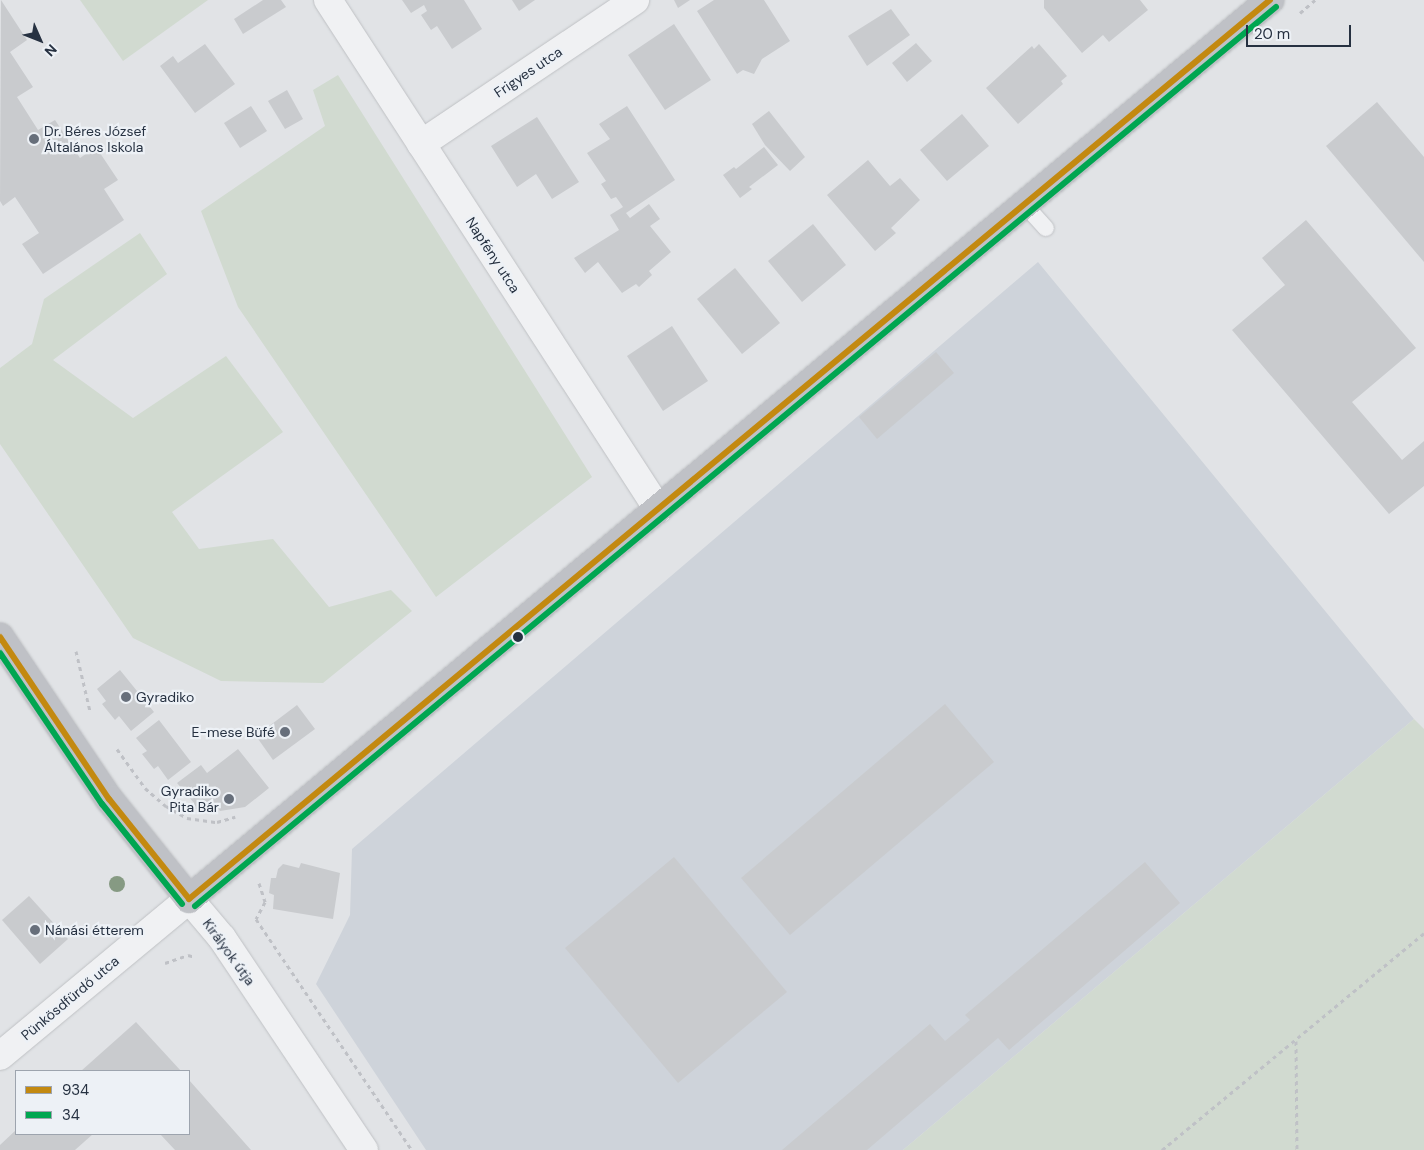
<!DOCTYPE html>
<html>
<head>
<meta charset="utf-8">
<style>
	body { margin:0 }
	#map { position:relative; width:1424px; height:1150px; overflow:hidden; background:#e1e3e6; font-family:"DM Sans",sans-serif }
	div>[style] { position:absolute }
	.built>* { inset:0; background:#ced3da }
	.green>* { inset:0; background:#d1dad0 }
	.building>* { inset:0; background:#c9cbce }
	.path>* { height:3px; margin-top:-1.5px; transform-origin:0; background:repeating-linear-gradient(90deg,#bfc1c6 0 4px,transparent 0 8px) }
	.roads { filter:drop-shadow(0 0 1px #bfc1c4) drop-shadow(0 0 1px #bfc1c4) }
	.lane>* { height:16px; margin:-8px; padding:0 8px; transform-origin:8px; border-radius:8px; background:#f0f1f3 }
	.street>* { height:28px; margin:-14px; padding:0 14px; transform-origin:14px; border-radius:14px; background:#f0f1f3 }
	.secondary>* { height:28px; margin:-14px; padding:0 14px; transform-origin:14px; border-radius:14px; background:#bfc1c6 }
	.bus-1>* { height:6px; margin:-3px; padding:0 3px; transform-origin:3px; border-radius:3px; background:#c38910 }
	.bus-2>* { height:6px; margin:-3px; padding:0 3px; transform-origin:3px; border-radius:3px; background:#00a651 }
	.trees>* { width:16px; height:16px; margin:-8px; border-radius:50%; background:#869a83 }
	.dots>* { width:14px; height:14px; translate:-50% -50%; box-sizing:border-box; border:2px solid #edf1f6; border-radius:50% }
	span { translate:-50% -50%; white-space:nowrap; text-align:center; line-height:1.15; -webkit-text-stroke:4.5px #edf1f6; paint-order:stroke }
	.street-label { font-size:14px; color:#263141 }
	.poi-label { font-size:14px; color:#263141 }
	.left { translate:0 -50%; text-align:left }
	.right { translate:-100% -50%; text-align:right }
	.legend { position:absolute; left:15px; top:1070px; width:175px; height:65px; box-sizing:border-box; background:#edf1f6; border:1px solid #9da4ae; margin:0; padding:6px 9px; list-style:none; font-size:15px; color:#263141 }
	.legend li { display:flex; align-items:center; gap:10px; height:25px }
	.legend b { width:25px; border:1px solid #9da4ae }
	.north { position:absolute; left:15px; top:15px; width:50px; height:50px; -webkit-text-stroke:4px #edf1f6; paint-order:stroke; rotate:134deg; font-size:14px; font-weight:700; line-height:20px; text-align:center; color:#263141 }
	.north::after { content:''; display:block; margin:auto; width:18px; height:22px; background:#263141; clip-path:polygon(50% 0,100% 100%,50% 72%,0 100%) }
	.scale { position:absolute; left:1246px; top:25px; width:105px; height:22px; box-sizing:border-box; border:2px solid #263141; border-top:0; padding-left:6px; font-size:15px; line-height:18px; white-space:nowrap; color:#263141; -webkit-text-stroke:4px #edf1f6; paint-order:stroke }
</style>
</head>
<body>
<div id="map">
	<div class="built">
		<i style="clip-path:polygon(1038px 262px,1414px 719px,903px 1150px,426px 1150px,316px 984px,350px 915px,352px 849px)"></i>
	</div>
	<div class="green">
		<i style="clip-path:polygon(80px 0,208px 0,123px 61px)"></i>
		<i style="clip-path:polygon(338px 75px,592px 477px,436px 597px,238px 307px,201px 211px,325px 126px,313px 90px)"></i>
		<i style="clip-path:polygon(140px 233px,167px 274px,53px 360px,133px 418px,226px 356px,283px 432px,172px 512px,199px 549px,273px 539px,329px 607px,391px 590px,412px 611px,323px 683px,221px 681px,133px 638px,0 444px,0 368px,32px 344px,44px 299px)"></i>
		<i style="clip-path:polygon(1414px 719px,1424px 729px,1424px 1150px,903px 1150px)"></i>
	</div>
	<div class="building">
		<i style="clip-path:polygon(1px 0,27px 40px,10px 52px,33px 87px,17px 97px,38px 130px,55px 120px,80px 158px,96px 147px,118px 180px,104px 189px,124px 220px,43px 274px,22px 244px,39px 233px,15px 197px,3px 206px,0 201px)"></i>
		<i style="clip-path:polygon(263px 0,281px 0,286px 7px,243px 34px,234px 19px)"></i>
		<i style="clip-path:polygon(402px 0,464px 0,482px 29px,452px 49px,437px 26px,431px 30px,421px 15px,427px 11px,424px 5px,411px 13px)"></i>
		<i style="clip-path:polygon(512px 0,535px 0,519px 11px)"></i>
		<i style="clip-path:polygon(674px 0,690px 0,678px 8px)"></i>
		<i style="clip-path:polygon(714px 0,764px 0,790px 41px,762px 59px,754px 74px,743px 70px,737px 74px,697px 11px)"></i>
		<i style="clip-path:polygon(1044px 0,1140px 0,1148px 10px,1109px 42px,1103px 35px,1082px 53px,1044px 8px)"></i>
		<i style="clip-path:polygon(891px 9px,910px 35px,867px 66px,848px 36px)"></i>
		<i style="clip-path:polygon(674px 24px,711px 80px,665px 110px,628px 55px)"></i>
		<i style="clip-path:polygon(916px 43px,932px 61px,907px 82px,892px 63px)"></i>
		<i style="clip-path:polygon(205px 44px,235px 84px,195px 113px,160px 66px,173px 56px,178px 63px)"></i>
		<i style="clip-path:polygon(1039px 44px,1067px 76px,1061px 81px,1063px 84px,1018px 124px,986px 88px,1032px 46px,1034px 49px)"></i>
		<i style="clip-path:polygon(287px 90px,303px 119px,285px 129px,268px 101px)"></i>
		<i style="clip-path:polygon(1377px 102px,1424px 157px,1424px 262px,1326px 146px)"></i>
		<i style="clip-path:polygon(251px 106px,267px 131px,240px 148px,224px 123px)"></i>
		<i style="clip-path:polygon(627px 106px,675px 180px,626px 213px,630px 218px,649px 204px,660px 219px,650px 226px,671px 252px,649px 271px,652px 275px,639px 287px,636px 284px,622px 293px,598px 262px,585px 273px,574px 258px,619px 230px,610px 215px,623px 207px,616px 197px,611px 199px,601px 184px,606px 181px,587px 153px,610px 139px,599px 124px)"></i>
		<i style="clip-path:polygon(769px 111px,805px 157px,790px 171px,765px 145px,752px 124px)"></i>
		<i style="clip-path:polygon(962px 114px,989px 146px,947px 181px,920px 150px)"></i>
		<i style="clip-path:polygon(537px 117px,579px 182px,552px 199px,536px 174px,517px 187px,491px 146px)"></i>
		<i style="clip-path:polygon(764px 147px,778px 165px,749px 187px,752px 189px,740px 198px,723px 175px,734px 167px,736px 169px)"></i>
		<i style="clip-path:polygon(868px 160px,890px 186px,900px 178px,920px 200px,891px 228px,896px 233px,875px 251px,827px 195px)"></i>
		<i style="clip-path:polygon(1306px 220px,1416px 348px,1352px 402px,1402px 460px,1424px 441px,1424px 486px,1389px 514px,1232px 330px,1285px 285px,1262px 258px)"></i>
		<i style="clip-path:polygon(813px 224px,846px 265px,802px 302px,768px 261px)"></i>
		<i style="clip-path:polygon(735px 268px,780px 323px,742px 354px,697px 299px)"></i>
		<i style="clip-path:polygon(672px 326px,708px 381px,663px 411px,627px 356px)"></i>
		<i style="clip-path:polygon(936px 352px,954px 373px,877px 439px,859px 417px)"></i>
		<i style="clip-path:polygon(120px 670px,154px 712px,131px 731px,119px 716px,115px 720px,102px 704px,106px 701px,97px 689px)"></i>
		<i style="clip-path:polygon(945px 704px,994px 762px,790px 935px,741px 878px)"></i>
		<i style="clip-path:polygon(297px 705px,315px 729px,273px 760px,256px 736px)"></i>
		<i style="clip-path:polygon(159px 720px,191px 762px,168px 780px,158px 766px,154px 769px,142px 754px,147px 751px,136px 738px)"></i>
		<i style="clip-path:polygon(238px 749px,269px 788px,245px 807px,220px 811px,217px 807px,216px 811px,194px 809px,194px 803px,177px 783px,201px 765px,207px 773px)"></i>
		<i style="clip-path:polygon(674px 857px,787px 992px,678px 1083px,565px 948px)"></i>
		<i style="clip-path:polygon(1145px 862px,1180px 903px,1009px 1050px,998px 1038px,867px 1150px,782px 1150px,930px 1024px,945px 1041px,970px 1020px,965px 1015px)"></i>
		<i style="clip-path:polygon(301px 863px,340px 873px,333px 919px,273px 909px,274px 895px,269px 893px,271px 878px,276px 878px,278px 869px,283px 864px,299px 868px)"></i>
		<i style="clip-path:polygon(29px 896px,68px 939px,40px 964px,2px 920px)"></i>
		<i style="clip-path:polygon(136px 1022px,181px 1071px,81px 1071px)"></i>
		<i style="clip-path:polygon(189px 1080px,251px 1150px,175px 1150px,160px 1134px,189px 1134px)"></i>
		<i style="clip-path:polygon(16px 1130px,16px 1134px,93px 1134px,75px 1150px,0 1150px,0 1145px)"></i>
	</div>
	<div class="path">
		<i style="left:1300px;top:13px;width:20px;rotate:-41deg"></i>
		<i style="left:76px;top:651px;width:62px;rotate:76.9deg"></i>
		<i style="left:117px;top:749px;width:48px;rotate:54.3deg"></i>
		<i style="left:145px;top:788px;width:28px;rotate:41deg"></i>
		<i style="left:166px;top:806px;width:24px;rotate:30deg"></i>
		<i style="left:187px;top:818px;width:30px;rotate:8deg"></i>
		<i style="left:217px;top:822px;width:19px;rotate:-16deg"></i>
		<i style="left:259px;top:883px;width:20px;rotate:72deg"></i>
		<i style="left:265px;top:902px;width:19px;rotate:118deg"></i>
		<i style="left:256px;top:919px;width:279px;rotate:56deg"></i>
		<i style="left:165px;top:963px;width:24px;rotate:-19deg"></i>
		<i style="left:188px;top:955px;width:7px;rotate:16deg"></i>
		<i style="left:1296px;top:1041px;width:109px;rotate:89.5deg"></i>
		<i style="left:1162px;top:1150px;width:340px;rotate:-39.6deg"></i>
	</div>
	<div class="roads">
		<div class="lane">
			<i style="left:1025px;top:205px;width:31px;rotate:48deg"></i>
		</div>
		<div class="street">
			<i style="left:328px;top:0;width:607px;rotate:57.04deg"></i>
			<i style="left:421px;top:144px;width:258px;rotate:-33.9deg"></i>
			<i style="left:0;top:1056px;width:246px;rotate:-39.7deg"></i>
			<i style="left:189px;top:899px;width:51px;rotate:49.8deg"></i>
			<i style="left:222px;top:938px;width:255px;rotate:56.2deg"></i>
		</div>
		<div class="secondary">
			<i style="left:0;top:637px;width:195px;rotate:56.1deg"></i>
			<i style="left:109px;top:799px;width:128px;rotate:51.3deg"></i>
			<i style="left:189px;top:899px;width:1406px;rotate:-39.75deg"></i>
		</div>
	</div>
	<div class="bus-1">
		<i style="left:0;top:637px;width:195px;rotate:56.1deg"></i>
		<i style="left:109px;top:799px;width:128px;rotate:51.3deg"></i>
		<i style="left:189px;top:899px;width:1406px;rotate:-39.75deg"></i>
	</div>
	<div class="bus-2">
		<i style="left:0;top:653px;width:182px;rotate:56deg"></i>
		<i style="left:102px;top:804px;width:128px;rotate:51.3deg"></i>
		<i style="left:195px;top:906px;width:1406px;rotate:-39.75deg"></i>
	</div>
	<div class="trees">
		<i style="left:117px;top:884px"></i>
	</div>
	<div class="dots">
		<i style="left:34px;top:139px;background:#676f7b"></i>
		<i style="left:518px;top:637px;background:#263141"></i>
		<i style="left:126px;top:697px;background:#676f7b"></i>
		<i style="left:285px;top:732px;background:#676f7b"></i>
		<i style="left:229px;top:799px;background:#676f7b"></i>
		<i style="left:35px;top:930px;background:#676f7b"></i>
	</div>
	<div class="street-label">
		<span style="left:528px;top:72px;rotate:-34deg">Frigyes utca</span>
		<span style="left:493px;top:255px;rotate:57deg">Napfény utca</span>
		<span style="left:229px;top:952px;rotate:54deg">Királyok útja</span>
		<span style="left:70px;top:998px;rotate:-40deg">Pünkösdfürdő utca</span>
	</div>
	<div class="poi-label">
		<span class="left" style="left:44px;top:139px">Dr. Béres József<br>Általános Iskola</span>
		<span class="left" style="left:136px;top:697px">Gyradiko</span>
		<span class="right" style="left:275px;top:732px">E-mese Büfé</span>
		<span class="right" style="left:219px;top:799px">Gyradiko<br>Pita Bár</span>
		<span class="left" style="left:45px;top:930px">Nánási étterem</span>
	</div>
	<ul class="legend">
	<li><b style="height:6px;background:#c38910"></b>934</li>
	<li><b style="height:6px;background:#00a651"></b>34</li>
	</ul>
	<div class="north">N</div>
	<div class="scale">20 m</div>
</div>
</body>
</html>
